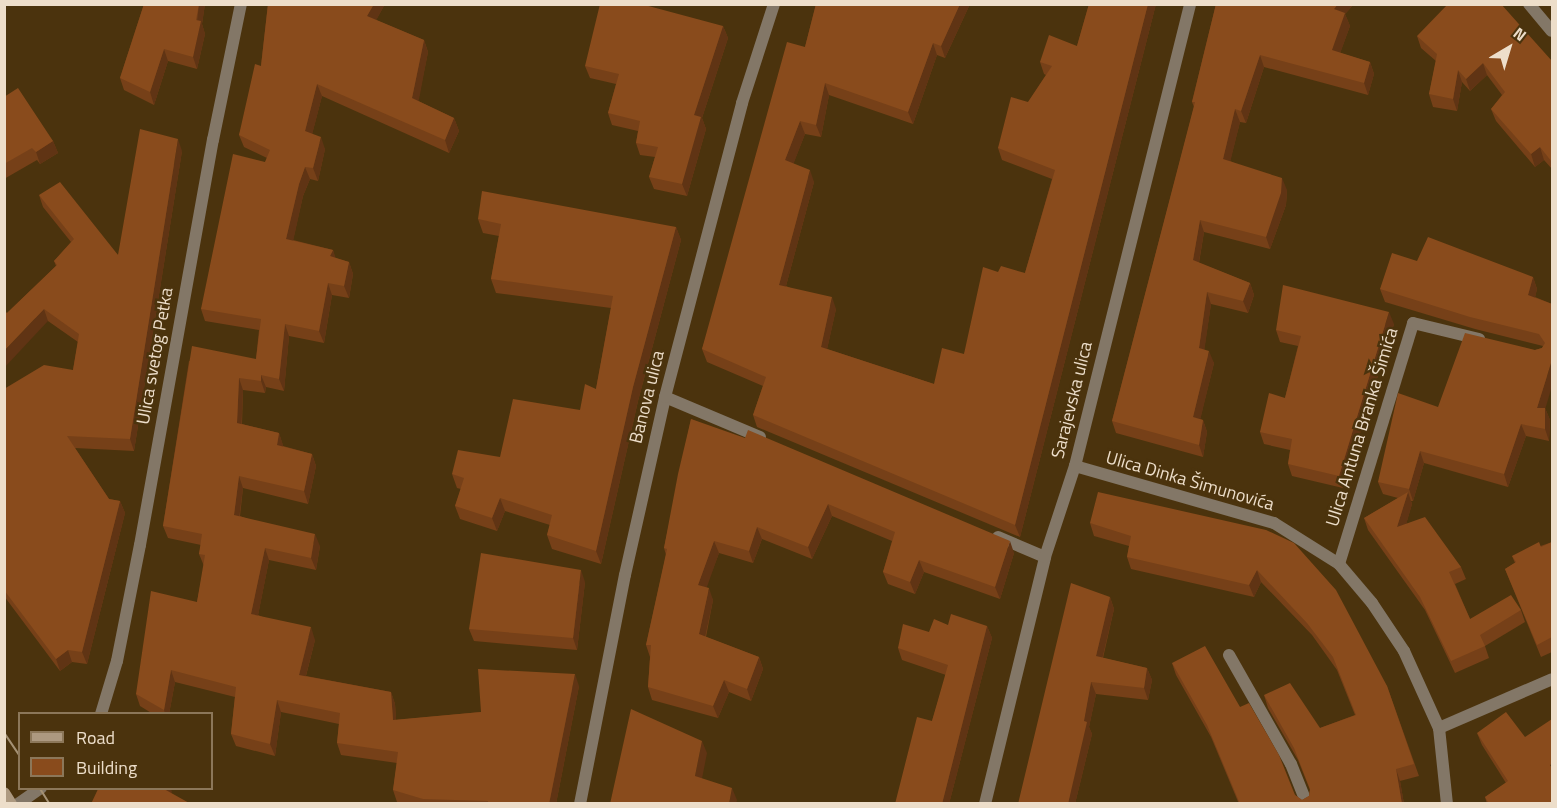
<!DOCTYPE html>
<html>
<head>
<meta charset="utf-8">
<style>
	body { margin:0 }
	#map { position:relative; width:1557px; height:808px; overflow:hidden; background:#4b330d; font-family:"Titillium Web",sans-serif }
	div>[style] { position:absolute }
	.street>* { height:12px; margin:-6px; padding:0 6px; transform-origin:6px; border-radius:6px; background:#837767 }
	.secondary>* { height:12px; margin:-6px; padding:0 6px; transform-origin:6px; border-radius:6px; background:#ad9980 }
	.tram>* { height:1.5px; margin:-0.75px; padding:0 0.75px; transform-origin:0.75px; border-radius:0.75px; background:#a49174 }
	.wall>* { inset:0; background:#764018 }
	.shaded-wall>* { inset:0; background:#603414 }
	.building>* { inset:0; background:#894b1c }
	span { translate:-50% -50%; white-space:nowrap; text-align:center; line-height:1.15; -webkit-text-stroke:5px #4b330d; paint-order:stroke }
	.street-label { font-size:18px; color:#eddeca }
	.frame { position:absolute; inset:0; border:6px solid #eddeca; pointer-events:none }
	.legend { position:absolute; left:18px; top:712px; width:195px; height:78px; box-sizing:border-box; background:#4b330d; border:2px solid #8c7759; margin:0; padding:8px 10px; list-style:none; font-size:18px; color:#eddeca }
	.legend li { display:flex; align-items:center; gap:12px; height:30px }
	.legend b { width:30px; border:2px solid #8c7759 }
	.north { position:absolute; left:1479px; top:18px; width:60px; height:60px; -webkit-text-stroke:4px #4b330d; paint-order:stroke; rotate:38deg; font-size:16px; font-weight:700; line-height:24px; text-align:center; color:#eddeca }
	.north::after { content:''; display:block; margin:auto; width:21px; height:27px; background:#eddeca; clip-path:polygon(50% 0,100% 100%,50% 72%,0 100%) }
</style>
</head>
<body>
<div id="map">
	<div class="street">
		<i style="left:1529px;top:4px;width:35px;rotate:50deg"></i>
		<i style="left:665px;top:397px;width:103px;rotate:22.8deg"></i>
		<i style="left:1075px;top:466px;width:207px;rotate:16deg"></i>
		<i style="left:1274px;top:523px;width:77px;rotate:32.2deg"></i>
		<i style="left:1339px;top:564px;width:51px;rotate:49.8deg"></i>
		<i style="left:1372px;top:603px;width:58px;rotate:56.3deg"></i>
		<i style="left:1404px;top:651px;width:85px;rotate:65.6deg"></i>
		<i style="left:1439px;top:728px;width:76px;rotate:84deg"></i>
		<i style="left:998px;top:537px;width:51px;rotate:23.1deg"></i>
		<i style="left:1339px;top:564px;width:252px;rotate:-72.9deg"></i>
		<i style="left:1413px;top:323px;width:68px;rotate:13.6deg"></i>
		<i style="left:1229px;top:655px;width:125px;rotate:60.4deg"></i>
		<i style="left:1291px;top:764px;width:43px;rotate:68.2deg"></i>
		<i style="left:101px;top:714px;width:55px;rotate:-73.2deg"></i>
		<i style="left:117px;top:661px;width:118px;rotate:-78.8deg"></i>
		<i style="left:140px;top:545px;width:412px;rotate:-79.8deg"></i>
		<i style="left:213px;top:140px;width:139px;rotate:-78.4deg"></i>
		<i style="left:1439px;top:728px;width:123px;rotate:-23.4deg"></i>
		<i style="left:18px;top:804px;width:28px;rotate:-35deg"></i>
		<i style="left:580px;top:804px;width:233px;rotate:-78.9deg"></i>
		<i style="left:625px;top:575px;width:182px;rotate:-77.3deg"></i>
		<i style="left:665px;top:397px;width:304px;rotate:-75.3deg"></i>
		<i style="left:742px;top:103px;width:104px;rotate:-72.1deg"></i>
		<i style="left:985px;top:804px;width:254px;rotate:-76.3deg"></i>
		<i style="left:1045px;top:557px;width:96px;rotate:-71.8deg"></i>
		<i style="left:1075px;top:466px;width:476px;rotate:-76deg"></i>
	</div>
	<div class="secondary">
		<i style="left:4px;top:793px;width:13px;rotate:58deg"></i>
	</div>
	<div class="tram">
		<i style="left:4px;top:732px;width:29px;rotate:56deg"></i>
		<i style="left:40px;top:788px;width:19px;rotate:58deg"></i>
	</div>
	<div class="wall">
		<i style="clip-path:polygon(144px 4px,205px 4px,202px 24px,205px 34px,197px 69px,168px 61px,154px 105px,124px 90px,120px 78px)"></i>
		<i style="clip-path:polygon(268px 4px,385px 4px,376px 20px,424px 40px,428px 52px,418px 101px,454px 118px,459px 131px,449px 153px,322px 96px,312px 134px,325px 149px,318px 181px,310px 179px,303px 196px,293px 240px,333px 250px,335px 258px,349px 262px,353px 274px,349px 298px,332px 295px,324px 343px,289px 336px,284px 391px,266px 387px,265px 393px,243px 390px,242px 424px,279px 433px,283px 446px,312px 454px,316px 466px,308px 504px,243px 488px,240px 516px,320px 546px,316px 570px,269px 560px,258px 615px,315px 640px,306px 676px,391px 692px,395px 704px,396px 720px,481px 712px,579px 686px,556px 804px,401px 804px,397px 802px,393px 790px,397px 763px,341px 755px,337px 743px,339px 724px,281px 712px,275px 756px,236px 746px,231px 734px,235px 697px,175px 682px,169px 714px,153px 714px,140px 706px,136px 694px,197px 602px,204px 566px,199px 554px,201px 545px,168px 538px,163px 526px,189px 361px,256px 359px,259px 330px,205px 321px,201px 309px,267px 158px,244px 147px,239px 135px,261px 66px)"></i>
		<i style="clip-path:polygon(816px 4px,970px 4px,945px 58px,937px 55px,913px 124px,829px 95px,821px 137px,805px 134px,793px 164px,814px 182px,786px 286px,836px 309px,827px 349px,934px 384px,964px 354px,998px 272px,1025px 273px,1052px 179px,1002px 160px,998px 148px,1046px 75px,1044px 74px,1040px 62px,1077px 46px,1089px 4px,1156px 4px,1020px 537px,757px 427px,753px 415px,763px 386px,707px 362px,702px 349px,805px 47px)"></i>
		<i style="clip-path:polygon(1216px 4px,1354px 4px,1345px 14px,1350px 26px,1340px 53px,1370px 62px,1374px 74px,1368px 95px,1264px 67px,1246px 123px,1240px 122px,1230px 161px,1287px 190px,1286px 205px,1270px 249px,1204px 232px,1199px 263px,1250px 283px,1254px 295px,1248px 313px,1211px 304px,1204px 350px,1214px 363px,1200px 419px,1203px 420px,1207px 432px,1203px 457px,1116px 433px,1112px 421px,1194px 107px,1192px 102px)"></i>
		<i style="clip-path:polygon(723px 26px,728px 38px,702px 118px,706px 129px,687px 196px,654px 189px,649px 177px,655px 157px,640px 155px,636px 143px,638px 131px,612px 125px,608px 113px,616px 84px,590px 78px,585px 66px)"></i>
		<i style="clip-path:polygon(1417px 36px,1552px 61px,1552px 169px,1544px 160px,1535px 167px,1496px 121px,1491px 109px,1502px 95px,1487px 75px,1470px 91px,1462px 82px,1457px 111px,1433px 107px,1429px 94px,1436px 61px,1421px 48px)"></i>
		<i style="clip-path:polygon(4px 97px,53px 141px,58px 153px,40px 164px,37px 160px,4px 179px)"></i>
		<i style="clip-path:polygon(182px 151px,134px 451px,75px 448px,109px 499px,120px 501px,125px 513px,87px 664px,72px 662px,60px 671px,4px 596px,4px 389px,73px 370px,78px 342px,48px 321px,7px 313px,56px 266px,54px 261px,71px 242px,43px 207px,39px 195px,118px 255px)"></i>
		<i style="clip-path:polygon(478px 219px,676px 227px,681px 240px,638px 401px,601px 564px,552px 549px,547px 535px,550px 525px,505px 511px,497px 531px,460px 519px,455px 506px,461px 489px,457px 488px,452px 474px,500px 457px,580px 410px,596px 389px,611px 308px,496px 293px,491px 279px,499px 236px,483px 233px)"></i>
		<i style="clip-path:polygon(1417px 261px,1533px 277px,1537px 289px,1535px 297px,1552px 304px,1545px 408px,1550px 420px,1549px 441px,1526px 436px,1508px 487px,1424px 463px,1413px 501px,1411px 501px,1412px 504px,1406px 524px,1461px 567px,1466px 579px,1455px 584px,1470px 619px,1521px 610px,1525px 622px,1485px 646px,1489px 658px,1455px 673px,1425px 610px,1368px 530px,1364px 518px,1398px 498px,1383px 494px,1378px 482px,1535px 350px,1542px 348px,1543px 346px,1475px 329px,1385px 302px,1380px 289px)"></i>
		<i style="clip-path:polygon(1394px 324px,1343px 488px,1292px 476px,1288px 464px,1290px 450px,1264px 444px,1260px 432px,1285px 398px,1298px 346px,1280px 342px,1276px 330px)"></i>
		<i style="clip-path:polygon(691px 419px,1014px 553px,1000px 599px,924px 572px,915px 594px,888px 584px,883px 572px,892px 541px,832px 516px,812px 559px,762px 539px,753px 563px,719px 553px,706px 587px,713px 600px,706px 637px,759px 657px,763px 669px,751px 701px,729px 692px,718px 718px,652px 700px,648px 687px,650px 657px,646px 645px,666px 555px,664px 548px)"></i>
		<i style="clip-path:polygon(1090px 523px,1266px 530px,1387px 686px,1419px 776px,1400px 781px,1404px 804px,1239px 804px,1211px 737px,1176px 675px,1172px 663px,1240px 707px,1295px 795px,1302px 800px,1309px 796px,1310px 790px,1298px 760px,1268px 708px,1264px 695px,1320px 728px,1355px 715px,1337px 670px,1312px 635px,1261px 582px,1254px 597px,1131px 569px,1127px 557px,1129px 546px,1094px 536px)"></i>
		<i style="clip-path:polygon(1552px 542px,1552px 652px,1541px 657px,1505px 569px,1515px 563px,1512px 556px)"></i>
		<i style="clip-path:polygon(585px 582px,577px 650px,474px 641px,469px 629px)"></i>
		<i style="clip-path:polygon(1110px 597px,1114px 609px,1103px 658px,1147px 668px,1152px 680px,1148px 700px,1096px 694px,1089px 727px,1092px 734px,1075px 804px,1018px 804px)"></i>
		<i style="clip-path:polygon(948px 625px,987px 626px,992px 638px,949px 804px,895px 804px,932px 721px,946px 675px,902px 660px,898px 648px,929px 632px)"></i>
		<i style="clip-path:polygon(1477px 733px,1552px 804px,1487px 804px,1485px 797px,1506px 783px,1482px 745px)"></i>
	</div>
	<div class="shaded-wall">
		<i style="clip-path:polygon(199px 4px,205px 4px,202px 24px,205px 34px,197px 69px,193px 57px)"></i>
		<i style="clip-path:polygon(374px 4px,385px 4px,372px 28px,367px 16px)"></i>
		<i style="clip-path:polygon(960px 4px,970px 4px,945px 58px,941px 46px)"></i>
		<i style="clip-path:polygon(1148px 4px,1156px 4px,1020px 537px,1015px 525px)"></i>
		<i style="clip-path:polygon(1338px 4px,1354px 4px,1345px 14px,1350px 26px,1337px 62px,1332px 50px,1334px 9px)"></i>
		<i style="clip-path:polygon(723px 26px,728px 38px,702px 118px,706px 129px,687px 196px,682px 184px,694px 115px)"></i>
		<i style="clip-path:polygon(424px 40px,428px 52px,417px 110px,412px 98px)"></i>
		<i style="clip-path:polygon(933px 43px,937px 55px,913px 124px,908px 112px)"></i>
		<i style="clip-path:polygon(164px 49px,168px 61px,154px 105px,150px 92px)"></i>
		<i style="clip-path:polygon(1260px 55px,1264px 67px,1246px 123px,1241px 111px)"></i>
		<i style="clip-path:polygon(1370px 62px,1374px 74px,1368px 95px,1364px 83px)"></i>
		<i style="clip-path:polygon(1483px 63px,1487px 75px,1470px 91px,1466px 79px)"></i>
		<i style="clip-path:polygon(1458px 70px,1462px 82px,1457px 111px,1453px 99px)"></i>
		<i style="clip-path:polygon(825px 83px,829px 95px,821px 137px,816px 125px)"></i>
		<i style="clip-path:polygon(317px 84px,322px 96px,310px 143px,305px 131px)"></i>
		<i style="clip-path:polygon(1235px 109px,1240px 122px,1228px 171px,1223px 159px)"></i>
		<i style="clip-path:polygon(454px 118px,459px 131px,449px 153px,445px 140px)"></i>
		<i style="clip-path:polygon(800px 121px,805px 134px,790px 173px,785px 160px)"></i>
		<i style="clip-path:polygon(321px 137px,325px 149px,318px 181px,313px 168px)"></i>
		<i style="clip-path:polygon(178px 139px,182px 151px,134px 451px,130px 439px)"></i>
		<i style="clip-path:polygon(53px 141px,58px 153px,40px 164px,36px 152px)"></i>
		<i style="clip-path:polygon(1540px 147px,1544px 160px,1535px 167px,1531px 154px)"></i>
		<i style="clip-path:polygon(305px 167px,310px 179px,303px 196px,291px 251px,286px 239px,299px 184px)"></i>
		<i style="clip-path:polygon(810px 170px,814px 182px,783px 297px,779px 285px)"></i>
		<i style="clip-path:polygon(1282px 178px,1287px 190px,1286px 205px,1270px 249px,1266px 237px)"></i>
		<i style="clip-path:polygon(1200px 220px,1204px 232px,1197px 273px,1193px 260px)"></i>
		<i style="clip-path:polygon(676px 227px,681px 240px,638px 401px,601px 564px,596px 551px,633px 387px)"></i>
		<i style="clip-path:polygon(333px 250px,337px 262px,330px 256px)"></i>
		<i style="clip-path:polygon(349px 262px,353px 274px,349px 298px,344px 286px)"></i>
		<i style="clip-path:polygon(1533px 277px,1537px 289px,1533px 307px,1528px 295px)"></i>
		<i style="clip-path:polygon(328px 283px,332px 295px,324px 343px,319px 331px)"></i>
		<i style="clip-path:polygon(1250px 283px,1254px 295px,1248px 313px,1243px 301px)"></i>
		<i style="clip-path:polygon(1207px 292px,1211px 304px,1203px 360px,1199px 348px)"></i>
		<i style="clip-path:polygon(832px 297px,836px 309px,825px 359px,821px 347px)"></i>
		<i style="clip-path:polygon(44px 309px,48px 321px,4px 368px,4px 351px)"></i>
		<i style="clip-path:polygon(1389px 312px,1394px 324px,1343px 488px,1339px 476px)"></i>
		<i style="clip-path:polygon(285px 324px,289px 336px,284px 391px,279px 379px)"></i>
		<i style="clip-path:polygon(1209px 351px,1214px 363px,1198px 429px,1193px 417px)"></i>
		<i style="clip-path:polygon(1552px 360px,1552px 386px,1542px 420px,1537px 408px)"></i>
		<i style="clip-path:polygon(261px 375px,266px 387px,265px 393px,261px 381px)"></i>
		<i style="clip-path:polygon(239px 378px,243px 390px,241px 435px,237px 423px)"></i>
		<i style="clip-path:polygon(1545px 408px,1550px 420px,1549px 441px,1545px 429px)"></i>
		<i style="clip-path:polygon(1203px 420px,1207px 432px,1203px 457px,1199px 445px)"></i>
		<i style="clip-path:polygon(1521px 424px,1526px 436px,1508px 487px,1504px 474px)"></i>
		<i style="clip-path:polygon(279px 433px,283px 445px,281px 457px,277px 445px)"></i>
		<i style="clip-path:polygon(1420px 451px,1424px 463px,1413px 501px,1409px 489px)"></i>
		<i style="clip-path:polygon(312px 454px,316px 466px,308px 504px,304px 491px)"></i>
		<i style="clip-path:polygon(239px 476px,243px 488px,238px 527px,234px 515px)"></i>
		<i style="clip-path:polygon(1408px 492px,1412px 504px,1402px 539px,1397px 527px)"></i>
		<i style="clip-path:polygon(500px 498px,505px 511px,497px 531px,492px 518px)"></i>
		<i style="clip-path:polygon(120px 501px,125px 513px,87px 664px,82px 652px)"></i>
		<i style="clip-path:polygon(828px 504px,832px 516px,812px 559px,808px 547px)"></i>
		<i style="clip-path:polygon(757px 527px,762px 539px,753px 563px,749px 551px)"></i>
		<i style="clip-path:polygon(315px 534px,320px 546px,316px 570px,311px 558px)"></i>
		<i style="clip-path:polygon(714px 541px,719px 553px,703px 598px,698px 585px)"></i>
		<i style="clip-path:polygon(1010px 541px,1014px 553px,1000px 599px,995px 587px)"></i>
		<i style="clip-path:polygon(265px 548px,269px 560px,256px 626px,251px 614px)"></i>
		<i style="clip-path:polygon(919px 560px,924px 572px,915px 594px,910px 582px)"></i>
		<i style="clip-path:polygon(581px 570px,585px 582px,577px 650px,573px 638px)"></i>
		<i style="clip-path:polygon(1257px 570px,1261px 582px,1254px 597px,1249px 585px)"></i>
		<i style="clip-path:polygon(709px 588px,713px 600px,703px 647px,699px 634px)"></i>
		<i style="clip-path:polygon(1110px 597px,1114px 609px,1100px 668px,1096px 656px)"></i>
		<i style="clip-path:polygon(987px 626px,992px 638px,949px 804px,942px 804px)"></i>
		<i style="clip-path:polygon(311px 627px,315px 640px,303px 687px,299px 675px)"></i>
		<i style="clip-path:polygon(68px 650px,72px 662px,60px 671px,56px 659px)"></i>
		<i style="clip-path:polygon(759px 657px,763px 669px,751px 701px,747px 689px)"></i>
		<i style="clip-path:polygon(1147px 668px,1152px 680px,1148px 700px,1144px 688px)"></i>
		<i style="clip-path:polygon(171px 670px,175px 682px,169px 714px,165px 714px,164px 710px)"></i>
		<i style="clip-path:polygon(575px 674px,579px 686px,556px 804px,549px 804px)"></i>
		<i style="clip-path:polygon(724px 680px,729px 692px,718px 718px,713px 706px)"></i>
		<i style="clip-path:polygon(1091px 682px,1096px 694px,1089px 727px,1092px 734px,1075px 804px,1068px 804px)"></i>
		<i style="clip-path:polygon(391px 692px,395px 704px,397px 732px,393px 720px)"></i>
		<i style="clip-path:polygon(277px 700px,281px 712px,275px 756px,270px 744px)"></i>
		<i style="clip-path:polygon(702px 741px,707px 753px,700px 789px,695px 776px)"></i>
		<i style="clip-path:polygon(1396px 769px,1400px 781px,1404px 804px,1402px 804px)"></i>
		<i style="clip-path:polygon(732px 788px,737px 800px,736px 804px,729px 804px)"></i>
		<i style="clip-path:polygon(164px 789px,171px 789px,172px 792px,169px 801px)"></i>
	</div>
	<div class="building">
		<i style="clip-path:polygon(144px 4px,199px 4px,196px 20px,201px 21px,193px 57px,164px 49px,150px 92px,120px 78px)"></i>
		<i style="clip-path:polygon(268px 4px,374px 4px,367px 16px,424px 40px,412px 98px,454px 118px,445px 140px,317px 84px,305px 131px,321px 137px,313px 168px,305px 167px,299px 184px,286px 239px,333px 250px,330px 256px,349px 262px,344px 286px,328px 283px,319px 331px,285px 324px,279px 379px,261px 375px,261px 381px,239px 378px,237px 423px,279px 433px,277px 445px,312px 454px,304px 491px,239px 476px,234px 515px,315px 534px,311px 558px,265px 548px,251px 614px,311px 627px,299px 675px,391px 692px,393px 720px,481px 712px,478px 669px,575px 674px,549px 804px,488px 804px,488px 801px,423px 799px,393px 790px,398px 752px,337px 743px,340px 713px,277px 700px,270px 744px,231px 734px,236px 687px,171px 670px,164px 710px,136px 694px,151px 591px,197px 602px,205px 555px,199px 554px,202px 534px,163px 526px,192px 346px,256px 359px,261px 319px,201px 309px,233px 154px,265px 162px,270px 150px,239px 135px,255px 64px,261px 66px)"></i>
		<i style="clip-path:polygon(600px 4px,641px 4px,723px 26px,694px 115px,701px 117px,682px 184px,649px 177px,658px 147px,636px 143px,640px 121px,608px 113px,619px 74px,585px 66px)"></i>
		<i style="clip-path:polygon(816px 4px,960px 4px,941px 46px,933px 43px,908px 112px,825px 83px,816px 125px,800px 121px,785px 160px,810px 170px,779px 285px,832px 297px,821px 347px,934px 384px,942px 348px,964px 354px,983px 267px,998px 272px,1001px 266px,1025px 273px,1055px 170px,998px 148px,1011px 97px,1028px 102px,1052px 66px,1040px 62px,1049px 35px,1077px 46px,1089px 4px,1148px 4px,1015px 525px,753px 415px,766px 377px,702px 349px,787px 42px,805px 47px)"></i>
		<i style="clip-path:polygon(1216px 4px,1262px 4px,1262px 5px,1263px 4px,1338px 4px,1334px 9px,1345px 13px,1332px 50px,1370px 62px,1364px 83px,1260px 55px,1241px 111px,1235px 109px,1223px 159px,1282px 178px,1281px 193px,1266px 237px,1200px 220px,1193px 260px,1250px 283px,1243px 301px,1207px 292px,1199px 348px,1209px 351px,1193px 417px,1203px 420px,1199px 445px,1112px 421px,1195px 102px,1192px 102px)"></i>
		<i style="clip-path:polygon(1448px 4px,1501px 4px,1552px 61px,1552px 162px,1540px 147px,1531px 154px,1491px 109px,1505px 92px,1483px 63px,1466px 79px,1458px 70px,1453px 99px,1429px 94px,1437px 54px,1417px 36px)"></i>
		<i style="clip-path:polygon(18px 88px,53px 141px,36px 152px,32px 148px,4px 164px,4px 97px)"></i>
		<i style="clip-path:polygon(140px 129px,178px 139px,130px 439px,67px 436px,109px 499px,120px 501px,82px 652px,68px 650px,56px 659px,4px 590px,4px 389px,44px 365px,73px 370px,79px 334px,44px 309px,4px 351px,4px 310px,7px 313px,57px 265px,54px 261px,74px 239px,39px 195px,60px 182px,118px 255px)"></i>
		<i style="clip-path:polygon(482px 191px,676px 227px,633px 387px,596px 551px,547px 535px,552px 515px,500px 498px,492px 518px,455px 506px,464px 478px,452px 474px,458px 450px,500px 457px,513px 399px,580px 410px,585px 384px,596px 389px,613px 296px,491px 279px,501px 224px,478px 219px)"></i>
		<i style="clip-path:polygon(1428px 237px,1533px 277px,1528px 295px,1552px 304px,1552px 360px,1537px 408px,1545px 408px,1545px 429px,1521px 424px,1504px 474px,1420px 451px,1409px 489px,1378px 482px,1398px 393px,1438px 407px,1465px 333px,1535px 350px,1542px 348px,1545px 343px,1539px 334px,1470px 317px,1380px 289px,1392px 253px,1417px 261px)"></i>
		<i style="clip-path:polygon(1283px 285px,1389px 312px,1339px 476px,1288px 464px,1292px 439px,1260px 432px,1269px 393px,1285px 398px,1301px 336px,1276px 330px)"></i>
		<i style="clip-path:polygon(691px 419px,745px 438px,748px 430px,1010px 541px,995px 587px,919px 560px,910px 582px,883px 572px,895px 532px,828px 504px,808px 547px,757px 527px,749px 551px,714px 541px,698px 585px,709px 588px,699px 634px,759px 657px,747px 689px,724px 680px,713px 706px,648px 687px,651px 645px,646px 645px,667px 549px,664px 548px,678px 474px)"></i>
		<i style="clip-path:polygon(1098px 492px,1266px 530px,1294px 543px,1336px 590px,1387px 686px,1414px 764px,1396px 769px,1402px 804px,1240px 804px,1207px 725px,1172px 663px,1205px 646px,1240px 707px,1249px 703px,1279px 755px,1295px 795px,1302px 800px,1309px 796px,1310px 789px,1294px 748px,1264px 695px,1290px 683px,1320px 728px,1356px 715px,1333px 657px,1307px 623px,1257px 570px,1249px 585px,1127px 557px,1131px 536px,1090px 523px)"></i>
		<i style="clip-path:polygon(1408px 492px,1397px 527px,1425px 517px,1461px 567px,1449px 572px,1470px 619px,1511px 595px,1521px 610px,1480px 635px,1485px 646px,1451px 661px,1420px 597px,1364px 518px)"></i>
		<i style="clip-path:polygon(1539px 542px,1541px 547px,1552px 542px,1552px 637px,1537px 645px,1505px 569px,1516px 562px,1512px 556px)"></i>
		<i style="clip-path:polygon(481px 553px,581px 570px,573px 638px,469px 629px)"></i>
		<i style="clip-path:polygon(1071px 583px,1110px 597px,1096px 656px,1147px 668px,1144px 688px,1091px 682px,1084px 721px,1087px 722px,1068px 804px,1018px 804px)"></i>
		<i style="clip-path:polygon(951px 614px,987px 626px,942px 804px,895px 804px,917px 717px,932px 721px,948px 665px,898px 648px,903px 624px,929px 632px,934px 619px,948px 625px)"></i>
		<i style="clip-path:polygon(631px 709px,702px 741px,695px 776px,732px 788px,729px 804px,610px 804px)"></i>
		<i style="clip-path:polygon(1506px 712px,1525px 737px,1552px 719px,1552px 764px,1550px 765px,1552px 768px,1552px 804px,1489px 804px,1485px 797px,1508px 781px,1477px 733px)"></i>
		<i style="clip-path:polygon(98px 789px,164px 789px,191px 804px,91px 804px)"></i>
	</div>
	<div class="street-label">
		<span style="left:155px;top:356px;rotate:-80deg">Ulica svetog Petka</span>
		<span style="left:647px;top:397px;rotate:-76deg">Banova ulica</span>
		<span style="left:1072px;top:400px;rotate:-76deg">Sarajevska ulica</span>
		<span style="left:1362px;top:427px;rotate:-73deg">Ulica Antuna Branka Šimića</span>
		<span style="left:1190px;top:481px;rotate:16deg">Ulica Dinka Šimunovića</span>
	</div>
	<div class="frame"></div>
	<ul class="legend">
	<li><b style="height:8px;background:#ad9980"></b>Road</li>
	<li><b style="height:16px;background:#894b1c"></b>Building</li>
	</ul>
	<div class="north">N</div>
</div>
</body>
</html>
